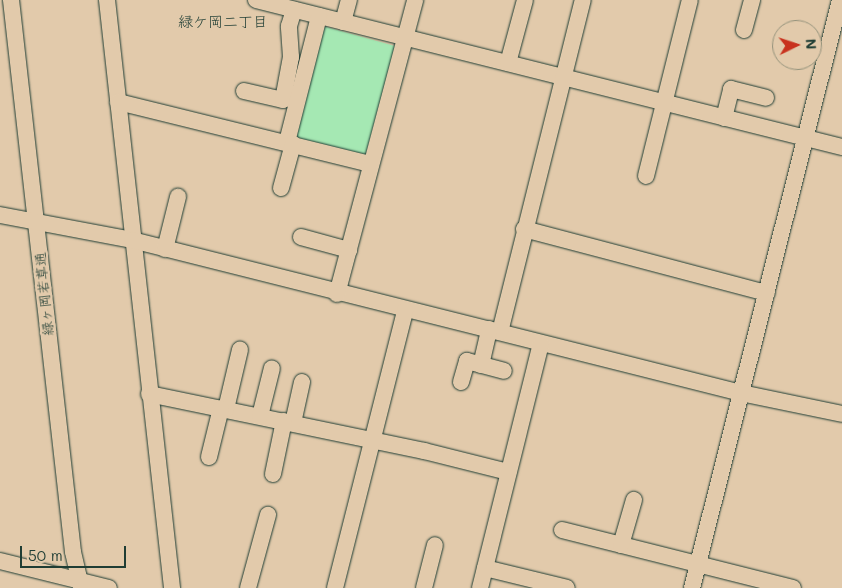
<!DOCTYPE html>
<html>
<head>
<meta charset="utf-8">
<style>
	body { margin:0 }
	#map { position:relative; width:842px; height:588px; overflow:hidden; background:#e2caab; font-family:Mali,"Klee One",sans-serif }
	div>[style] { position:absolute }
	.green>* { inset:0; background:#a5e8b3 }
	.roads { filter:drop-shadow(0 0 1px #1f3d34) drop-shadow(0 0 1px #1f3d34) }
	.minor>* { height:16px; margin:-8px; padding:0 8px; transform-origin:8px; border-radius:8px; background:#e2caab }
	span { translate:-50% -50%; white-space:nowrap; text-align:center; line-height:1.15; -webkit-text-stroke:4.5px #e2caab; paint-order:stroke }
	.street-label { font-size:14px; color:#1f3d34 }
	.neighbourhood-label { font-size:15px; color:#1f3d34 }
	.north { position:absolute; left:772px; top:20px; width:50px; height:50px; box-sizing:border-box; background:#e2caab; border:1px solid #94927b; border-radius:50%; rotate:86deg; font-size:14px; font-weight:700; line-height:20px; text-align:center; color:#1f3d34 }
	.north::after { content:''; display:block; margin:auto; width:18px; height:22px; background:#c8321e; clip-path:polygon(50% 0,100% 100%,50% 72%,0 100%) }
	.scale { position:absolute; left:20px; top:546px; width:106px; height:22px; box-sizing:border-box; border:2px solid #1f3d34; border-top:0; padding-left:6px; font-size:15px; line-height:18px; white-space:nowrap; color:#1f3d34; -webkit-text-stroke:4px #e2caab; paint-order:stroke }
</style>
</head>
<body>
<div id="map">
	<div class="green">
		<i style="clip-path:polygon(323px 26px,395px 46px,367px 158px,294px 139px)"></i>
	</div>
	<div class="roads">
		<div class="minor">
			<i style="left:11px;top:0;width:555px;rotate:83.59deg"></i>
			<i style="left:73px;top:552px;width:37px;rotate:77deg"></i>
			<i style="left:107px;top:0;width:592px;rotate:83.69deg"></i>
			<i style="left:256px;top:0;width:604px;rotate:14.08deg"></i>
			<i style="left:343px;top:22px;width:23px;rotate:-75deg"></i>
			<i style="left:744px;top:30px;width:31px;rotate:-75deg"></i>
			<i style="left:508px;top:63px;width:65px;rotate:-74.9deg"></i>
			<i style="left:244px;top:91px;width:40px;rotate:13deg"></i>
			<i style="left:283px;top:100px;width:44px;rotate:-79.5deg"></i>
			<i style="left:291px;top:57px;width:31px;rotate:-94deg"></i>
			<i style="left:289px;top:26px;width:17px;rotate:-73deg"></i>
			<i style="left:118px;top:102px;width:260px;rotate:13.8deg"></i>
			<i style="left:724px;top:118px;width:30px;rotate:-76deg"></i>
			<i style="left:731px;top:89px;width:36px;rotate:14deg"></i>
			<i style="left:287px;top:142px;width:130px;rotate:-75.7deg"></i>
			<i style="left:646px;top:176px;width:181px;rotate:-76deg"></i>
			<i style="left:281px;top:188px;width:46px;rotate:-74.7deg"></i>
			<i style="left:0;top:215px;width:134px;rotate:10.7deg"></i>
			<i style="left:132px;top:240px;width:628px;rotate:14.1deg"></i>
			<i style="left:741px;top:393px;width:103px;rotate:11.7deg"></i>
			<i style="left:524px;top:229px;width:251px;rotate:14.8deg"></i>
			<i style="left:301px;top:237px;width:50px;rotate:15.2deg"></i>
			<i style="left:165px;top:249px;width:54px;rotate:-76deg"></i>
			<i style="left:337px;top:294px;width:304px;rotate:-75.1deg"></i>
			<i style="left:500px;top:332px;width:342px;rotate:-76deg"></i>
			<i style="left:481px;top:365px;width:37px;rotate:-77deg"></i>
			<i style="left:461px;top:382px;width:22px;rotate:-74deg"></i>
			<i style="left:467px;top:361px;width:38px;rotate:15deg"></i>
			<i style="left:149px;top:394px;width:281px;rotate:11.7deg"></i>
			<i style="left:424px;top:451px;width:87px;rotate:14deg"></i>
			<i style="left:226px;top:409px;width:61px;rotate:-76.7deg"></i>
			<i style="left:260px;top:416px;width:49px;rotate:-76deg"></i>
			<i style="left:293px;top:423px;width:42px;rotate:-77.6deg"></i>
			<i style="left:209px;top:457px;width:50px;rotate:-76.2deg"></i>
			<i style="left:273px;top:474px;width:54px;rotate:-78.3deg"></i>
			<i style="left:562px;top:530px;width:238px;rotate:14.1deg"></i>
			<i style="left:621px;top:545px;width:47px;rotate:-73.9deg"></i>
			<i style="left:0;top:561px;width:112px;rotate:13.9deg"></i>
			<i style="left:485px;top:568px;width:84px;rotate:13.7deg"></i>
			<i style="left:248px;top:588px;width:76px;rotate:-74.7deg"></i>
			<i style="left:335px;top:588px;width:286px;rotate:-75.8deg"></i>
			<i style="left:424px;top:588px;width:44px;rotate:-75.7deg"></i>
			<i style="left:480px;top:588px;width:252px;rotate:-76deg"></i>
			<i style="left:692px;top:588px;width:606px;rotate:-75.87deg"></i>
		</div>
	</div>
	<div class="street-label">
		<span style="left:44px;top:294px;rotate:-96deg">緑ヶ岡若草通</span>
	</div>
	<div class="neighbourhood-label">
		<span style="left:223px;top:22px">緑ケ岡二丁目</span>
	</div>
	<div class="north">N</div>
	<div class="scale">50 m</div>
</div>
</body>
</html>
